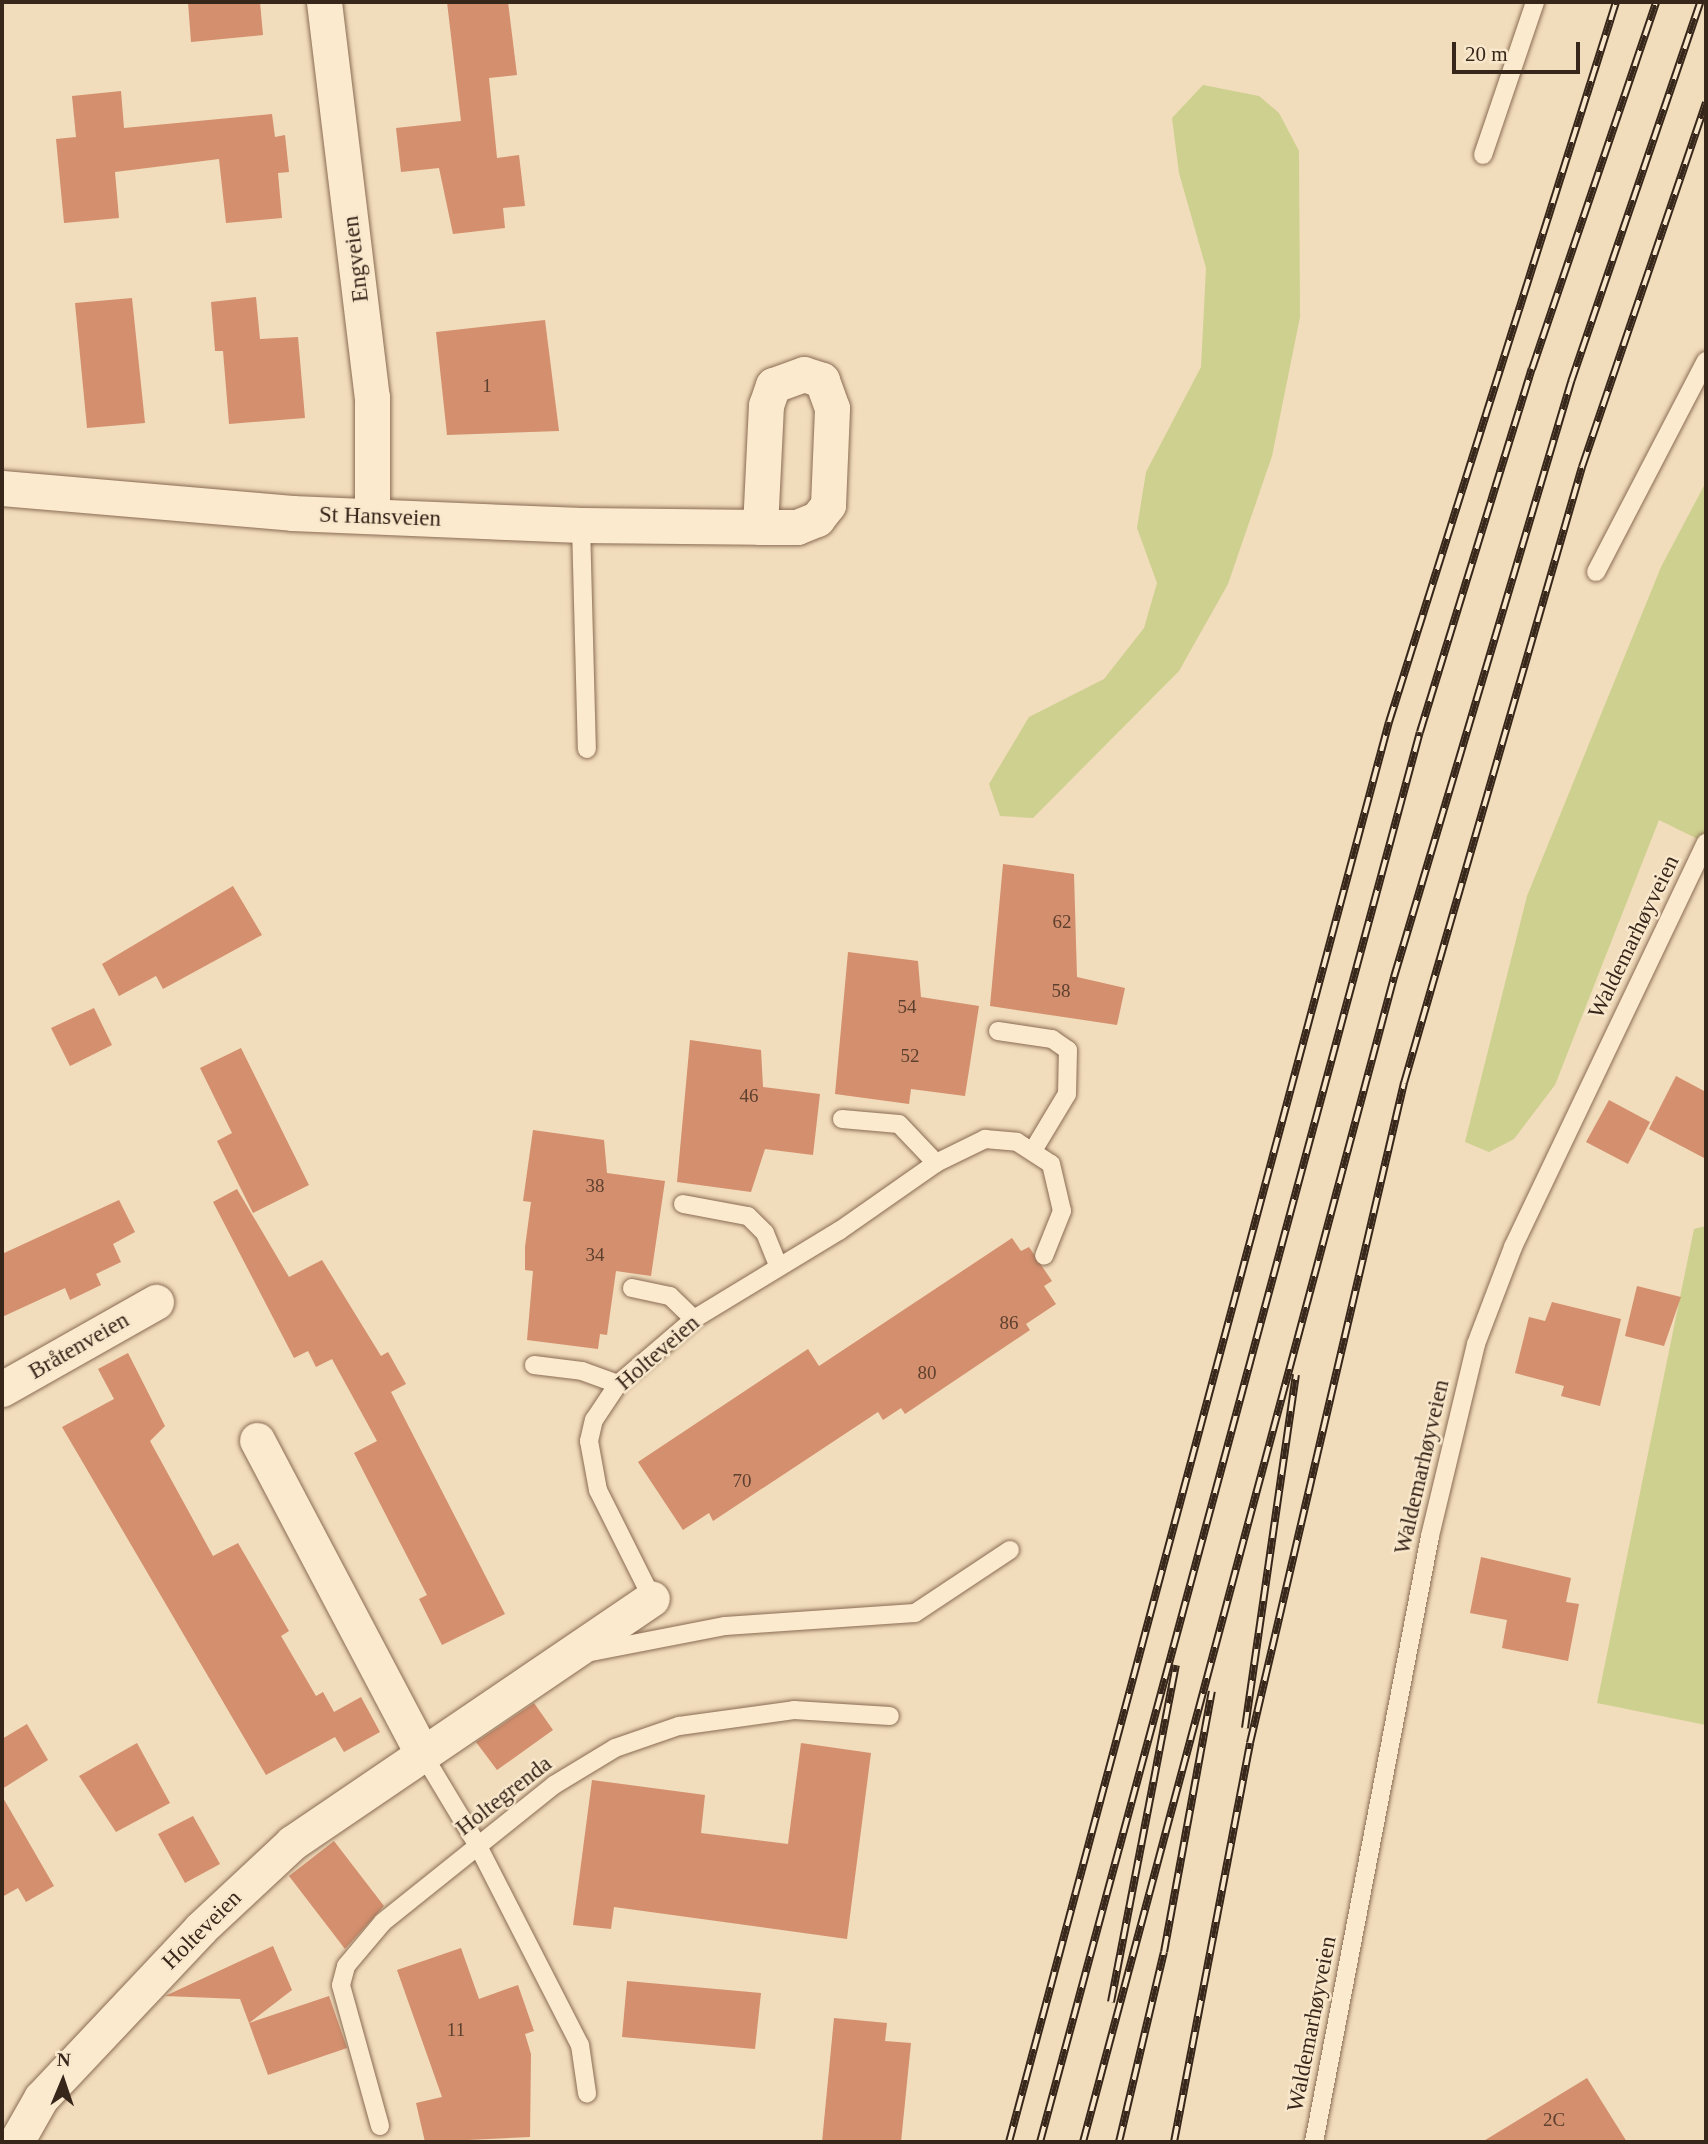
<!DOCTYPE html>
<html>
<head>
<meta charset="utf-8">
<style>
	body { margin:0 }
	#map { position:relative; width:1708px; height:2144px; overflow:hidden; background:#f1dcbb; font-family:Georgia,serif }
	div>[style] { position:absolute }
	.green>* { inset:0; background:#ced08f }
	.building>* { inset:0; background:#d38f6e }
	.roads { filter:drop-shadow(0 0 2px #8a6c54) drop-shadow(0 0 2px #8a6c54) }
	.lane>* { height:18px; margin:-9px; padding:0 9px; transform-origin:9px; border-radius:9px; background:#fceacf }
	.street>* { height:35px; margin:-17.5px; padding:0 17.5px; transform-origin:17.5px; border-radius:17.5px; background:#fceacf }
	.rail>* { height:8px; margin-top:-4px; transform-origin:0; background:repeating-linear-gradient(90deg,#f8e7cb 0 16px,#37261a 0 32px); box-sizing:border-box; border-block:2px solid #37261a }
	span { translate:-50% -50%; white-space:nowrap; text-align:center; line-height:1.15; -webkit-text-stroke:5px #f8e7cb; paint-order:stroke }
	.number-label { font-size:19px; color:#5e402f }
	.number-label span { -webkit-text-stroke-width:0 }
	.street-label { font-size:23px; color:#37261a }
	.frame { position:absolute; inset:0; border:4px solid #37261a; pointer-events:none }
	.north { position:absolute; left:28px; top:2046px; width:70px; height:70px; -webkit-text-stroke:5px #f8e7cb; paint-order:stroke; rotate:2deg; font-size:19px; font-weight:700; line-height:28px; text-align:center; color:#37261a }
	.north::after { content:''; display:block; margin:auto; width:24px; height:32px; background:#37261a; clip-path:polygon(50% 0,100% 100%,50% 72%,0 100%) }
	.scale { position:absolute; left:1452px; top:42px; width:128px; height:32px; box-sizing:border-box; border:4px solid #37261a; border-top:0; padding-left:9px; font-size:21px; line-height:24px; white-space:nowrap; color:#37261a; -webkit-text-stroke:5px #f8e7cb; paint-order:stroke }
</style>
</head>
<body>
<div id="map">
	<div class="green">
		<i style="clip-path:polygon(1203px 85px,1259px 96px,1279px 113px,1299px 151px,1300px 317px,1272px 456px,1228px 584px,1179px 671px,1033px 818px,1000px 816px,989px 784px,1029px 717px,1104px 679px,1144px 628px,1157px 583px,1137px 528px,1146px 472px,1201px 367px,1206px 268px,1179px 173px,1172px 118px)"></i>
		<i style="clip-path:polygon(1706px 482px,1706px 843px,1659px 820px,1555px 1085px,1514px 1139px,1489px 1152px,1465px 1142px,1527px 896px,1661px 567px)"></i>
		<i style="clip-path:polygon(1706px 1226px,1706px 1725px,1597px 1703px,1694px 1229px)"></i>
	</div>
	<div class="building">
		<i style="clip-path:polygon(188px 2px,260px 2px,263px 35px,191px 42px)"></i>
		<i style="clip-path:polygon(447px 2px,508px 2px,517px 75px,489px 78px,497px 158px,519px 155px,525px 206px,503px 208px,505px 228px,453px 234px,439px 168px,401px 172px,396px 128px,461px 121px)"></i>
		<i style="clip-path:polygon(121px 91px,124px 128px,272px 114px,275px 137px,285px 135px,289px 172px,278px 173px,282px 218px,226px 223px,219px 159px,115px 172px,119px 218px,64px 223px,56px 139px,76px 137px,72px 96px)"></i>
		<i style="clip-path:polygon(256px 297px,260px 339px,298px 337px,305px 418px,229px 424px,223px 351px,215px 351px,211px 302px)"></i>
		<i style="clip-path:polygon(132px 298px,145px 423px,87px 428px,75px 303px)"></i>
		<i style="clip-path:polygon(545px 320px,559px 431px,447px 435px,436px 332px)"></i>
		<i style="clip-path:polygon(1003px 864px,1074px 874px,1077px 977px,1125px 988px,1117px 1025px,990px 1006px)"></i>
		<i style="clip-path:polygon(233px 886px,262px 935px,163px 989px,156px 976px,119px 996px,102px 964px)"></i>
		<i style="clip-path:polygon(848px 952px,918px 961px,921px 997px,979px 1006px,965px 1096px,911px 1089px,909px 1104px,835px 1094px)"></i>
		<i style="clip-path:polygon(94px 1008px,112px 1045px,70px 1066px,51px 1028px)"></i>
		<i style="clip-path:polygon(690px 1040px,761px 1050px,763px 1087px,820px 1094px,813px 1155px,765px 1149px,751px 1192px,677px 1182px)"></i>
		<i style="clip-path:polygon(241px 1048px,309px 1185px,253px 1213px,217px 1141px,232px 1133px,200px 1068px)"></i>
		<i style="clip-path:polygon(1676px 1076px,1706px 1092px,1706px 1159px,1649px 1129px)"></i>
		<i style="clip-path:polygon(1609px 1100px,1650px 1122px,1628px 1164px,1586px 1142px)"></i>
		<i style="clip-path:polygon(533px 1130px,604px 1140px,607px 1173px,665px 1181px,651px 1276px,616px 1271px,607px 1335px,600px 1334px,598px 1349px,527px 1340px,533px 1271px,525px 1270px,525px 1247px,531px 1202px,523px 1201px)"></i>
		<i style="clip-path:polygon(237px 1189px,289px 1277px,322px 1260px,381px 1356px,388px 1352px,406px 1384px,391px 1392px,505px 1614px,442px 1645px,419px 1599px,427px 1595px,354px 1453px,377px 1441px,332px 1359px,316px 1367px,308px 1351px,294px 1358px,213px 1202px)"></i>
		<i style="clip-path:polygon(119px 1200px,135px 1232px,113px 1244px,121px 1262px,96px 1274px,101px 1285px,70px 1300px,65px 1288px,2px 1317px,2px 1254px)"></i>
		<i style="clip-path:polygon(1012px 1238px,1021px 1251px,1029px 1247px,1052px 1281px,1044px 1286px,1056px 1304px,1026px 1324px,1030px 1330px,905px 1414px,901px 1408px,883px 1420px,878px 1412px,713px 1521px,709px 1513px,683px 1530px,638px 1462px,808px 1349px,819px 1366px)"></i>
		<i style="clip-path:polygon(1637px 1286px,1681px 1297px,1664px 1346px,1625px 1336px)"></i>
		<i style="clip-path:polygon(1552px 1302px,1621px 1319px,1600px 1406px,1561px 1396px,1564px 1386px,1515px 1373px,1529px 1317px,1545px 1321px)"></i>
		<i style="clip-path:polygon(128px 1353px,165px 1426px,150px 1441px,213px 1556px,238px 1543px,289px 1631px,281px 1636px,316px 1696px,323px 1692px,334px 1712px,361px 1697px,380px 1732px,344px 1752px,335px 1737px,266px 1775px,62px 1427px,114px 1399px,98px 1369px)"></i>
		<i style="clip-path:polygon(1481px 1557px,1571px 1578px,1566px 1602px,1579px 1604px,1568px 1661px,1502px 1648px,1507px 1620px,1470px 1613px)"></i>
		<i style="clip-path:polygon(534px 1703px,553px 1730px,497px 1770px,476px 1742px)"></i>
		<i style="clip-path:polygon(27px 1724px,48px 1760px,2px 1789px,2px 1739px)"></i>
		<i style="clip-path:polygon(137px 1743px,170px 1803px,116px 1832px,79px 1776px)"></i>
		<i style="clip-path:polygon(801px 1743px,871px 1753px,847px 1939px,614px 1907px,611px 1929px,573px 1925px,592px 1780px,705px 1795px,701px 1833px,788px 1844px)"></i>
		<i style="clip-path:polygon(2px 1796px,54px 1886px,26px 1902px,18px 1888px,2px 1897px)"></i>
		<i style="clip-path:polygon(193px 1816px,220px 1864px,185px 1883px,158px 1834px)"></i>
		<i style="clip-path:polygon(334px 1841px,384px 1906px,345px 1949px,289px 1876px)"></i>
		<i style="clip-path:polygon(273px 1946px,292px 1990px,249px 2023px,240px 1999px,165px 1996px)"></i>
		<i style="clip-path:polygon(461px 1948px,479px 1999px,518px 1985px,534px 2031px,525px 2034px,531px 2054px,530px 2137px,425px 2142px,416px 2103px,442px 2097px,397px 1970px)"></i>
		<i style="clip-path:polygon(627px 1981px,761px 1993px,755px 2049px,622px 2037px)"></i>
		<i style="clip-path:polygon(329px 1996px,347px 2048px,268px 2075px,249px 2023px)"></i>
		<i style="clip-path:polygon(834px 2018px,887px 2023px,885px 2041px,911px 2043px,901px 2142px,822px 2142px)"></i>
		<i style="clip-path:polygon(1587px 2078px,1627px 2142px,1482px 2142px)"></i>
	</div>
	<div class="roads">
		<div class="lane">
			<i style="left:1483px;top:155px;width:162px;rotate:-71.2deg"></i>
			<i style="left:581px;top:525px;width:224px;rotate:88.5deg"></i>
			<i style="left:1596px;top:572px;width:238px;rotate:-62.5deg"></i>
			<i style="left:998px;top:1031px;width:55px;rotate:8.4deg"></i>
			<i style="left:1052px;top:1039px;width:19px;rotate:35deg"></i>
			<i style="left:1068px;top:1050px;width:44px;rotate:91.3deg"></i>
			<i style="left:1067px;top:1094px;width:64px;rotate:121deg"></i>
			<i style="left:842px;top:1119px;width:57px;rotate:5deg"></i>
			<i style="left:899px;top:1124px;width:54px;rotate:46.5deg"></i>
			<i style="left:683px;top:1204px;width:66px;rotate:10.5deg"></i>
			<i style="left:748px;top:1216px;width:24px;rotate:45deg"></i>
			<i style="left:765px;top:1233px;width:35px;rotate:68deg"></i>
			<i style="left:632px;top:1288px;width:39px;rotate:12deg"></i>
			<i style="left:670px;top:1296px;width:33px;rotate:44deg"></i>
			<i style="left:534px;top:1365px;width:48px;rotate:7.1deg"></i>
			<i style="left:582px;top:1371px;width:38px;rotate:20deg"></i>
			<i style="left:652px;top:1598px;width:121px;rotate:-116.6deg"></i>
			<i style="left:598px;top:1490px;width:50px;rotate:-100.4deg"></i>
			<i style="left:589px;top:1441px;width:22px;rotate:-77deg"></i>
			<i style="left:594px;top:1420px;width:43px;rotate:-56.3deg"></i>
			<i style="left:618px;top:1384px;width:100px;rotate:-40.5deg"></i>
			<i style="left:694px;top:1319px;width:170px;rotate:-31.3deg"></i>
			<i style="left:839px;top:1231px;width:118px;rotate:-35deg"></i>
			<i style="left:936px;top:1163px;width:55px;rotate:-26.1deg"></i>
			<i style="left:985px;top:1139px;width:32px;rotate:5deg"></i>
			<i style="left:1017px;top:1142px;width:40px;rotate:32.9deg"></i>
			<i style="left:1051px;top:1164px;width:48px;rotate:76.8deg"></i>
			<i style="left:1062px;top:1211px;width:48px;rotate:111.8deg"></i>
			<i style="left:586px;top:1653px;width:142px;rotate:-11deg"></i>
			<i style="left:725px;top:1626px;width:190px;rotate:-3.9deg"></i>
			<i style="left:915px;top:1613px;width:114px;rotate:-33.6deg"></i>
			<i style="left:421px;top:1751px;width:111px;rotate:59deg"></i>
			<i style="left:478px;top:1846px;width:224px;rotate:62.9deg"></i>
			<i style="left:580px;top:2045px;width:49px;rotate:81.7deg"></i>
			<i style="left:380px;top:2126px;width:146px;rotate:-105.5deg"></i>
			<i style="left:341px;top:1985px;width:20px;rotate:-75deg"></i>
			<i style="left:346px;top:1966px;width:57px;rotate:-49.9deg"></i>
			<i style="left:383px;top:1922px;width:219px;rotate:-38.7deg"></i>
			<i style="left:554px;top:1785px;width:71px;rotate:-31.2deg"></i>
			<i style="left:615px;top:1748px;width:68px;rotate:-19deg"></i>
			<i style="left:679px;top:1726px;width:116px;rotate:-7.9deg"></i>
			<i style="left:794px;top:1710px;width:96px;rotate:3.6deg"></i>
			<i style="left:1314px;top:2142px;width:617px;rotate:-79.16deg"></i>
			<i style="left:1430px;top:1536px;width:197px;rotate:-76.5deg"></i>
			<i style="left:1476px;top:1344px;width:104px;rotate:-69.1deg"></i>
			<i style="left:1513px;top:1247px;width:448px;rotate:-64.5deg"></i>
		</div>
		<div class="street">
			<i style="left:324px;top:2px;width:398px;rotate:83.1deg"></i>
			<i style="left:372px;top:397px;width:119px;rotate:90deg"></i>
			<i style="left:2px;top:488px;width:291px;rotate:4.9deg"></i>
			<i style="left:292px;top:513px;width:289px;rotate:2.4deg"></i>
			<i style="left:581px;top:525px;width:179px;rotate:0.6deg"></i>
			<i style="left:760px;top:527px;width:37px"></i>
			<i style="left:797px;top:527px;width:22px;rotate:-22deg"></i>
			<i style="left:817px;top:519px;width:18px;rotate:-52deg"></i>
			<i style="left:828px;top:505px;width:97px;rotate:-87.6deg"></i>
			<i style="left:832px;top:408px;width:30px;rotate:-110deg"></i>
			<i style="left:822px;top:380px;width:19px;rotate:-162deg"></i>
			<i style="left:804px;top:374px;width:33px;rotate:160deg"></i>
			<i style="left:773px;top:385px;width:21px;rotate:109deg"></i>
			<i style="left:766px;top:405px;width:122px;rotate:92.8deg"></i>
			<i style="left:2px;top:1389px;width:177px;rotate:-29.5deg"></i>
			<i style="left:257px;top:1440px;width:352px;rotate:62.2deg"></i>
			<i style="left:16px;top:2142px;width:51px;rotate:-60.4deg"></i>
			<i style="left:41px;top:2098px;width:233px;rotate:-46.7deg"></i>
			<i style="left:201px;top:1928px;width:125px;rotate:-43deg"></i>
			<i style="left:292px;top:1843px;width:435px;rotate:-34.2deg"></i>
		</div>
	</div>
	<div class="rail">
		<i style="left:1245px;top:1728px;width:357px;rotate:-81.8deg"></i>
		<i style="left:1111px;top:2002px;width:343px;rotate:-79.1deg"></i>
		<i style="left:1009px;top:2142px;width:1470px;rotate:-75.02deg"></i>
		<i style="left:1389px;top:722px;width:755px;rotate:-72.5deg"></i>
		<i style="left:1040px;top:2142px;width:1460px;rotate:-74.92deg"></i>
		<i style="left:1420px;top:732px;width:380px;rotate:-72.9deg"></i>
		<i style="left:1532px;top:369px;width:387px;rotate:-71.3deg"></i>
		<i style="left:1083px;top:2142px;width:1206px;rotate:-75.05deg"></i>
		<i style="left:1394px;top:977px;width:621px;rotate:-73.43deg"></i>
		<i style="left:1571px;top:382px;width:401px;rotate:-71.2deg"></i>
		<i style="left:1119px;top:2142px;width:195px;rotate:-76.7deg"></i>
		<i style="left:1164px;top:1952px;width:265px;rotate:-79.6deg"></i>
		<i style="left:1174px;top:2142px;width:406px;rotate:-79.2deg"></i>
		<i style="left:1250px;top:1743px;width:678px;rotate:-76.87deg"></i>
		<i style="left:1404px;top:1083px;width:641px;rotate:-73.88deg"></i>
		<i style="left:1582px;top:467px;width:385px;rotate:-71.2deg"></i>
	</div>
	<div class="number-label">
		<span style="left:487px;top:386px">1</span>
		<span style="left:1062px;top:922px">62</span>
		<span style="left:1061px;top:991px">58</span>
		<span style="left:907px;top:1007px">54</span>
		<span style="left:910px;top:1056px">52</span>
		<span style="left:749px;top:1096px">46</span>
		<span style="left:595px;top:1186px">38</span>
		<span style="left:595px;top:1255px">34</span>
		<span style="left:1009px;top:1323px">86</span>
		<span style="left:927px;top:1373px">80</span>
		<span style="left:742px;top:1481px">70</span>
		<span style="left:456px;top:2030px">11</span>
		<span style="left:1554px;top:2120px">2C</span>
	</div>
	<div class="street-label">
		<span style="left:356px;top:259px;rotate:-97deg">Engveien</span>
		<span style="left:380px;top:517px;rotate:2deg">St Hansveien</span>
		<span style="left:1634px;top:937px;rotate:-64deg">Waldemarhøyveien</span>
		<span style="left:79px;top:1346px;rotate:-30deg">Bråtenveien</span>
		<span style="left:658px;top:1353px;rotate:-41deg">Holteveien</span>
		<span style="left:1422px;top:1467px;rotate:-77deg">Waldemarhøyveien</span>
		<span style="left:504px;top:1796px;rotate:-38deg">Holtegrenda</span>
		<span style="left:202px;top:1930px;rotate:-45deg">Holteveien</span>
		<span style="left:1312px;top:2024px;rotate:-79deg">Waldemarhøyveien</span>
	</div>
	<div class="frame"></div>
	<div class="north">N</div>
	<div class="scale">20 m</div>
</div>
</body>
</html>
